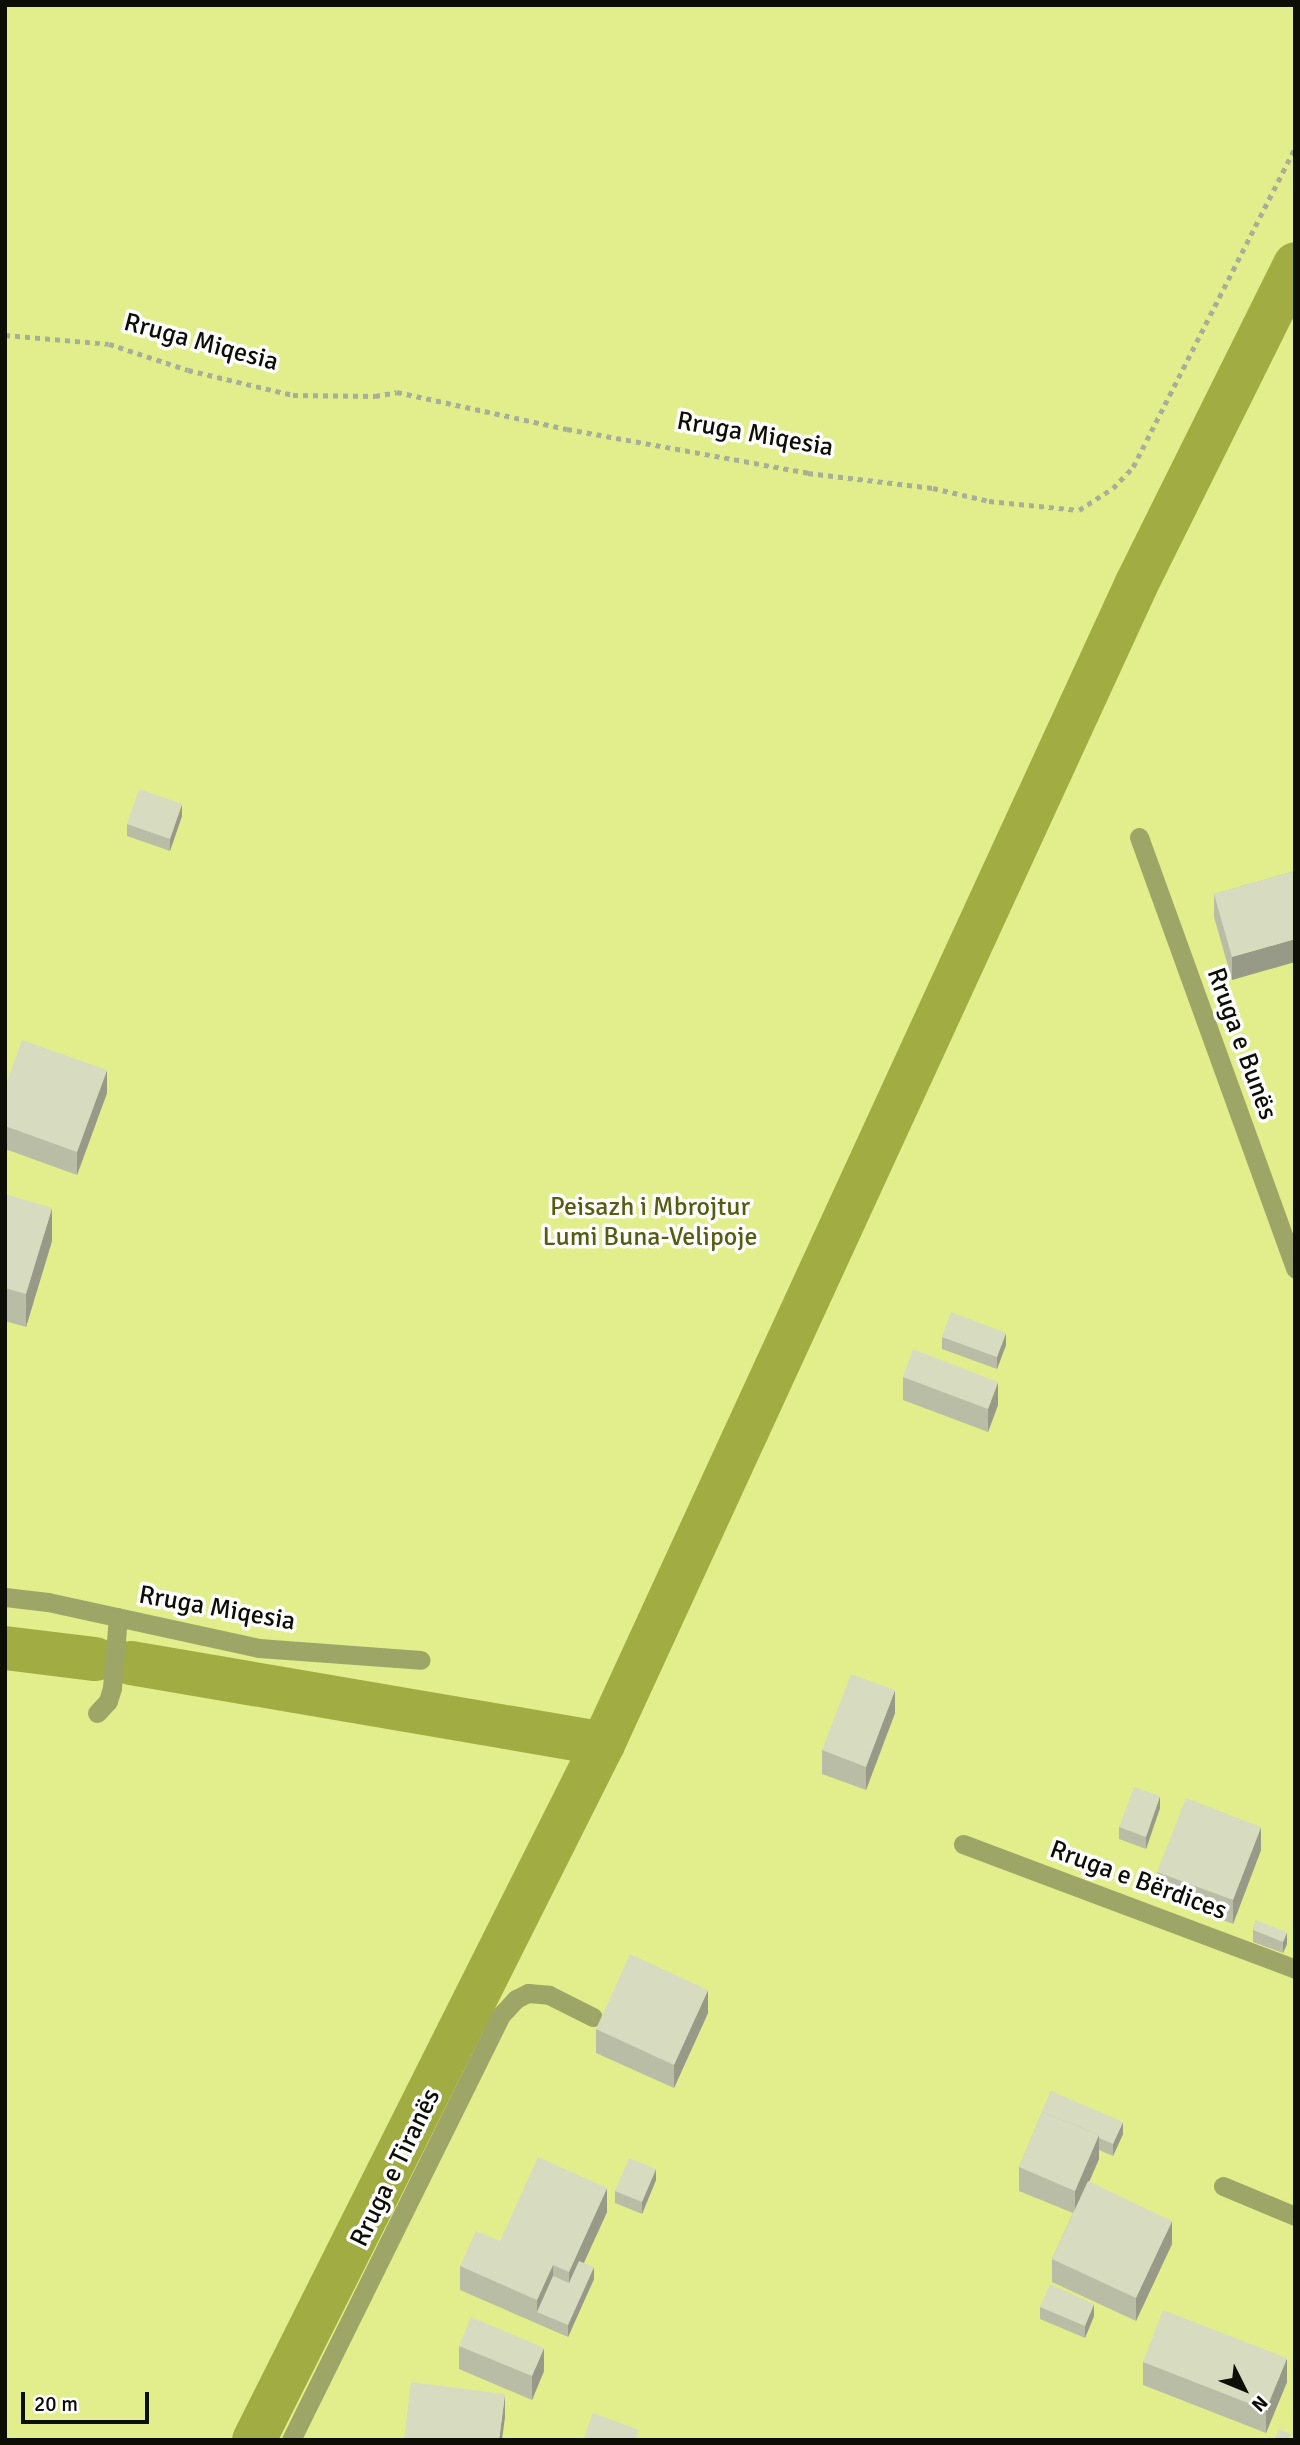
<!DOCTYPE html>
<html>
<head>
<meta charset="utf-8">
<style>
	body { margin:0 }
	#map { position:relative; width:1300px; height:2445px; overflow:hidden; background:#f8fde0; font-family:Signika,sans-serif }
	div>[style] { position:absolute }
	.green>* { inset:0; background:#e2ee8b }
	.canal>* { height:44px; margin:-22px; padding:0 22px; transform-origin:22px; border-radius:22px; background:#a1ac42 }
	.path>* { height:4.5px; margin-top:-2.25px; transform-origin:0; background:repeating-linear-gradient(90deg,#aaae98 0 5px,transparent 0 10px) }
	.service>* { height:19px; margin:-9.5px; padding:0 9.5px; transform-origin:9.5px; border-radius:9.5px; background:#9ea667 }
	.minor>* { height:19px; margin:-9.5px; padding:0 9.5px; transform-origin:9.5px; border-radius:9.5px; background:#9ea667 }
	.wall>* { inset:0; background:#b9bda5 }
	.shaded-wall>* { inset:0; background:#969a86 }
	.building>* { inset:0; background:#d7dcc0 }
	span { translate:-50% -50%; white-space:nowrap; text-align:center; line-height:1.15; -webkit-text-stroke:7px #fff; paint-order:stroke }
	.street-label { font-size:26px; color:#0d0e05 }
	.park-label { font-size:26px; color:#565d10 }
	.frame { position:absolute; inset:0; border:7px solid #0d0e05; pointer-events:none }
	.north { position:absolute; left:1209px; top:2354px; width:70px; height:70px; -webkit-text-stroke:5px #fff; paint-order:stroke; rotate:133deg; font-size:19px; font-weight:700; line-height:28px; text-align:center; color:#0d0e05 }
	.north::after { content:''; display:block; margin:auto; width:24px; height:32px; background:#0d0e05; clip-path:polygon(50% 0,100% 100%,50% 72%,0 100%) }
	.scale { position:absolute; left:21px; top:2392px; width:128px; height:32px; box-sizing:border-box; border:4px solid #0d0e05; border-top:0; padding-left:9px; font-size:21px; line-height:24px; white-space:nowrap; color:#0d0e05; -webkit-text-stroke:5px #fff; paint-order:stroke }
</style>
</head>
<body>
<div id="map">
	<div class="green">
		<i style="clip-path:polygon(5px 5px,1295px 5px,1295px 2440px,5px 2440px)"></i>
	</div>
	<div class="canal">
		<i style="left:5px;top:1648px;width:91px;rotate:7deg"></i>
		<i style="left:131px;top:1663px;width:479px;rotate:9.7deg"></i>
		<i style="left:254px;top:2440px;width:779px;rotate:-63.37deg"></i>
		<i style="left:603px;top:1744px;width:1276px;rotate:-65.3deg"></i>
		<i style="left:1136px;top:585px;width:358px;rotate:-63.6deg"></i>
	</div>
	<div class="path">
		<i style="left:5px;top:335px;width:104px;rotate:4.9deg"></i>
		<i style="left:109px;top:344px;width:83px;rotate:18.2deg"></i>
		<i style="left:188px;top:370px;width:108px;rotate:13.4deg"></i>
		<i style="left:293px;top:395px;width:82px;rotate:0.7deg"></i>
		<i style="left:375px;top:396px;width:22px;rotate:-10deg"></i>
		<i style="left:397px;top:392px;width:174px;rotate:12.3deg"></i>
		<i style="left:567px;top:429px;width:245px;rotate:10.3deg"></i>
		<i style="left:808px;top:473px;width:126px;rotate:6.8deg"></i>
		<i style="left:933px;top:488px;width:57px;rotate:13.1deg"></i>
		<i style="left:989px;top:501px;width:90px;rotate:5.7deg"></i>
		<i style="left:1079px;top:510px;width:40px;rotate:-32.9deg"></i>
		<i style="left:1113px;top:488px;width:29px;rotate:-46deg"></i>
		<i style="left:1133px;top:467px;width:358px;rotate:-63.1deg"></i>
	</div>
	<div class="service">
		<i style="left:5px;top:1597px;width:43px;rotate:6.6deg"></i>
		<i style="left:48px;top:1602px;width:216px;rotate:12.3deg"></i>
		<i style="left:259px;top:1648px;width:162px;rotate:4.2deg"></i>
		<i style="left:97px;top:1713px;width:16px;rotate:-47deg"></i>
		<i style="left:108px;top:1701px;width:14px;rotate:-73deg"></i>
		<i style="left:112px;top:1688px;width:71px;rotate:-85.2deg"></i>
	</div>
	<div class="minor">
		<i style="left:1139px;top:837px;width:459px;rotate:70.1deg"></i>
		<i style="left:963px;top:1844px;width:355px;rotate:20.6deg"></i>
		<i style="left:1223px;top:2186px;width:78px;rotate:22.6deg"></i>
		<i style="left:291px;top:2440px;width:474px;rotate:-63.7deg"></i>
		<i style="left:501px;top:2015px;width:22px;rotate:-47deg"></i>
		<i style="left:516px;top:1999px;width:13px;rotate:-27deg"></i>
		<i style="left:528px;top:1993px;width:21px;rotate:5deg"></i>
		<i style="left:549px;top:1995px;width:49px;rotate:26.6deg"></i>
	</div>
	<div class="wall">
		<i style="clip-path:polygon(182px 816px,170px 851px,127px 836px,127px 824px)"></i>
		<i style="clip-path:polygon(1295px 871px,1232px 980px,1214px 917px,1214px 894px)"></i>
		<i style="clip-path:polygon(5px 1087px,107px 1093px,77px 1175px,5px 1149px)"></i>
		<i style="clip-path:polygon(5px 1194px,52px 1241px,26px 1327px,5px 1321px)"></i>
		<i style="clip-path:polygon(942px 1337px,1006px 1345px,997px 1369px,942px 1349px)"></i>
		<i style="clip-path:polygon(903px 1377px,998px 1405px,988px 1432px,903px 1400px)"></i>
		<i style="clip-path:polygon(895px 1713px,866px 1790px,822px 1774px,822px 1750px)"></i>
		<i style="clip-path:polygon(1160px 1808px,1146px 1849px,1119px 1839px,1119px 1827px)"></i>
		<i style="clip-path:polygon(1261px 1850px,1233px 1924px,1157px 1895px,1157px 1872px)"></i>
		<i style="clip-path:polygon(1256px 1920px,1287px 1944px,1283px 1953px,1253px 1942px,1253px 1930px)"></i>
		<i style="clip-path:polygon(708px 2013px,674px 2088px,596px 2053px,596px 2029px)"></i>
		<i style="clip-path:polygon(1051px 2091px,1123px 2134px,1113px 2156px,1099px 2150px,1099px 2159px,1089px 2182px,1172px 2244px,1136px 2321px,1052px 2282px,1052px 2259px,1073px 2213px,1019px 2191px,1019px 2167px)"></i>
		<i style="clip-path:polygon(656px 2180px,642px 2214px,615px 2203px,615px 2191px)"></i>
		<i style="clip-path:polygon(607px 2212px,584px 2263px,594px 2279px,568px 2337px,460px 2290px,460px 2266px,500px 2241px)"></i>
		<i style="clip-path:polygon(1040px 2307px,1094px 2316px,1085px 2338px,1040px 2319px)"></i>
		<i style="clip-path:polygon(459px 2346px,544px 2371px,532px 2400px,459px 2369px)"></i>
		<i style="clip-path:polygon(1143px 2362px,1287px 2382px,1266px 2433px,1143px 2385px)"></i>
	</div>
	<div class="shaded-wall">
		<i style="clip-path:polygon(182px 804px,182px 816px,170px 851px,170px 839px)"></i>
		<i style="clip-path:polygon(1295px 939px,1295px 962px,1232px 980px,1232px 957px)"></i>
		<i style="clip-path:polygon(107px 1070px,107px 1093px,77px 1175px,77px 1152px)"></i>
		<i style="clip-path:polygon(52px 1208px,52px 1241px,26px 1327px,26px 1294px)"></i>
		<i style="clip-path:polygon(1006px 1333px,1006px 1345px,997px 1369px,997px 1357px)"></i>
		<i style="clip-path:polygon(998px 1382px,998px 1405px,988px 1432px,988px 1409px)"></i>
		<i style="clip-path:polygon(895px 1690px,895px 1713px,866px 1790px,866px 1767px)"></i>
		<i style="clip-path:polygon(1160px 1796px,1160px 1808px,1146px 1849px,1146px 1837px)"></i>
		<i style="clip-path:polygon(1261px 1827px,1261px 1850px,1233px 1924px,1233px 1900px)"></i>
		<i style="clip-path:polygon(1287px 1932px,1287px 1944px,1283px 1953px,1283px 1942px)"></i>
		<i style="clip-path:polygon(708px 1990px,708px 2013px,674px 2088px,674px 2065px)"></i>
		<i style="clip-path:polygon(1123px 2122px,1123px 2134px,1113px 2156px,1113px 2144px)"></i>
		<i style="clip-path:polygon(1099px 2135px,1099px 2159px,1075px 2214px,1075px 2191px)"></i>
		<i style="clip-path:polygon(656px 2169px,656px 2180px,642px 2214px,642px 2202px)"></i>
		<i style="clip-path:polygon(607px 2188px,607px 2212px,569px 2295px,569px 2272px)"></i>
		<i style="clip-path:polygon(1172px 2221px,1172px 2244px,1136px 2321px,1136px 2298px)"></i>
		<i style="clip-path:polygon(553px 2265px,553px 2288px,537px 2312px,537px 2300px)"></i>
		<i style="clip-path:polygon(594px 2267px,594px 2279px,568px 2337px,568px 2325px)"></i>
		<i style="clip-path:polygon(1094px 2304px,1094px 2316px,1085px 2338px,1085px 2326px)"></i>
		<i style="clip-path:polygon(544px 2348px,544px 2371px,532px 2400px,532px 2376px)"></i>
		<i style="clip-path:polygon(1287px 2358px,1287px 2382px,1266px 2433px,1266px 2410px)"></i>
		<i style="clip-path:polygon(505px 2394px,505px 2417px,502px 2440px,499px 2440px)"></i>
	</div>
	<div class="building">
		<i style="clip-path:polygon(139px 789px,182px 804px,170px 839px,127px 824px)"></i>
		<i style="clip-path:polygon(1295px 871px,1295px 939px,1232px 957px,1214px 894px)"></i>
		<i style="clip-path:polygon(22px 1040px,107px 1070px,77px 1152px,5px 1126px,5px 1087px)"></i>
		<i style="clip-path:polygon(5px 1194px,52px 1208px,26px 1294px,5px 1288px)"></i>
		<i style="clip-path:polygon(951px 1312px,1006px 1333px,997px 1357px,942px 1337px)"></i>
		<i style="clip-path:polygon(913px 1349px,998px 1382px,988px 1409px,903px 1377px)"></i>
		<i style="clip-path:polygon(851px 1674px,895px 1690px,866px 1767px,822px 1750px)"></i>
		<i style="clip-path:polygon(1134px 1787px,1160px 1796px,1146px 1837px,1119px 1827px)"></i>
		<i style="clip-path:polygon(1186px 1798px,1261px 1827px,1233px 1900px,1157px 1872px)"></i>
		<i style="clip-path:polygon(1256px 1920px,1287px 1932px,1283px 1942px,1253px 1930px)"></i>
		<i style="clip-path:polygon(630px 1954px,708px 1990px,674px 2065px,596px 2029px)"></i>
		<i style="clip-path:polygon(1051px 2091px,1123px 2122px,1113px 2144px,1099px 2138px,1099px 2135px,1042px 2112px,1041px 2113px)"></i>
		<i style="clip-path:polygon(1042px 2112px,1099px 2135px,1075px 2191px,1019px 2167px)"></i>
		<i style="clip-path:polygon(538px 2157px,607px 2188px,569px 2272px,553px 2265px,537px 2300px,460px 2266px,476px 2231px,500px 2241px)"></i>
		<i style="clip-path:polygon(629px 2158px,656px 2169px,642px 2202px,615px 2191px)"></i>
		<i style="clip-path:polygon(1088px 2181px,1172px 2221px,1136px 2298px,1052px 2259px)"></i>
		<i style="clip-path:polygon(579px 2261px,594px 2267px,568px 2325px,537px 2312px,553px 2276px,569px 2283px)"></i>
		<i style="clip-path:polygon(1050px 2284px,1094px 2304px,1085px 2326px,1040px 2307px)"></i>
		<i style="clip-path:polygon(1163px 2310px,1287px 2358px,1266px 2410px,1143px 2362px)"></i>
		<i style="clip-path:polygon(471px 2317px,544px 2348px,532px 2376px,459px 2346px)"></i>
		<i style="clip-path:polygon(411px 2382px,505px 2394px,499px 2440px,404px 2440px)"></i>
		<i style="clip-path:polygon(593px 2413px,639px 2430px,635px 2440px,592px 2440px,584px 2437px)"></i>
		<i style="clip-path:polygon(1279px 2429px,1291px 2434px,1288px 2440px,1274px 2440px)"></i>
	</div>
	<div class="street-label">
		<span style="left:201px;top:343px;rotate:15deg">Rruga Miqesia</span>
		<span style="left:755px;top:435px;rotate:10deg">Rruga Miqesia</span>
		<span style="left:1241px;top:1044px;rotate:70deg">Rruga e Bunës</span>
		<span style="left:217px;top:1609px;rotate:10deg">Rruga Miqesia</span>
		<span style="left:1138px;top:1881px;rotate:20deg">Rruga e Bërdices</span>
		<span style="left:396px;top:2168px;rotate:-64deg">Rruga e Tiranës</span>
	</div>
	<div class="park-label">
		<span style="left:650px;top:1223px">Peisazh i Mbrojtur<br>Lumi Buna-Velipoje</span>
	</div>
	<div class="frame"></div>
	<div class="north">N</div>
	<div class="scale">20 m</div>
</div>
</body>
</html>
